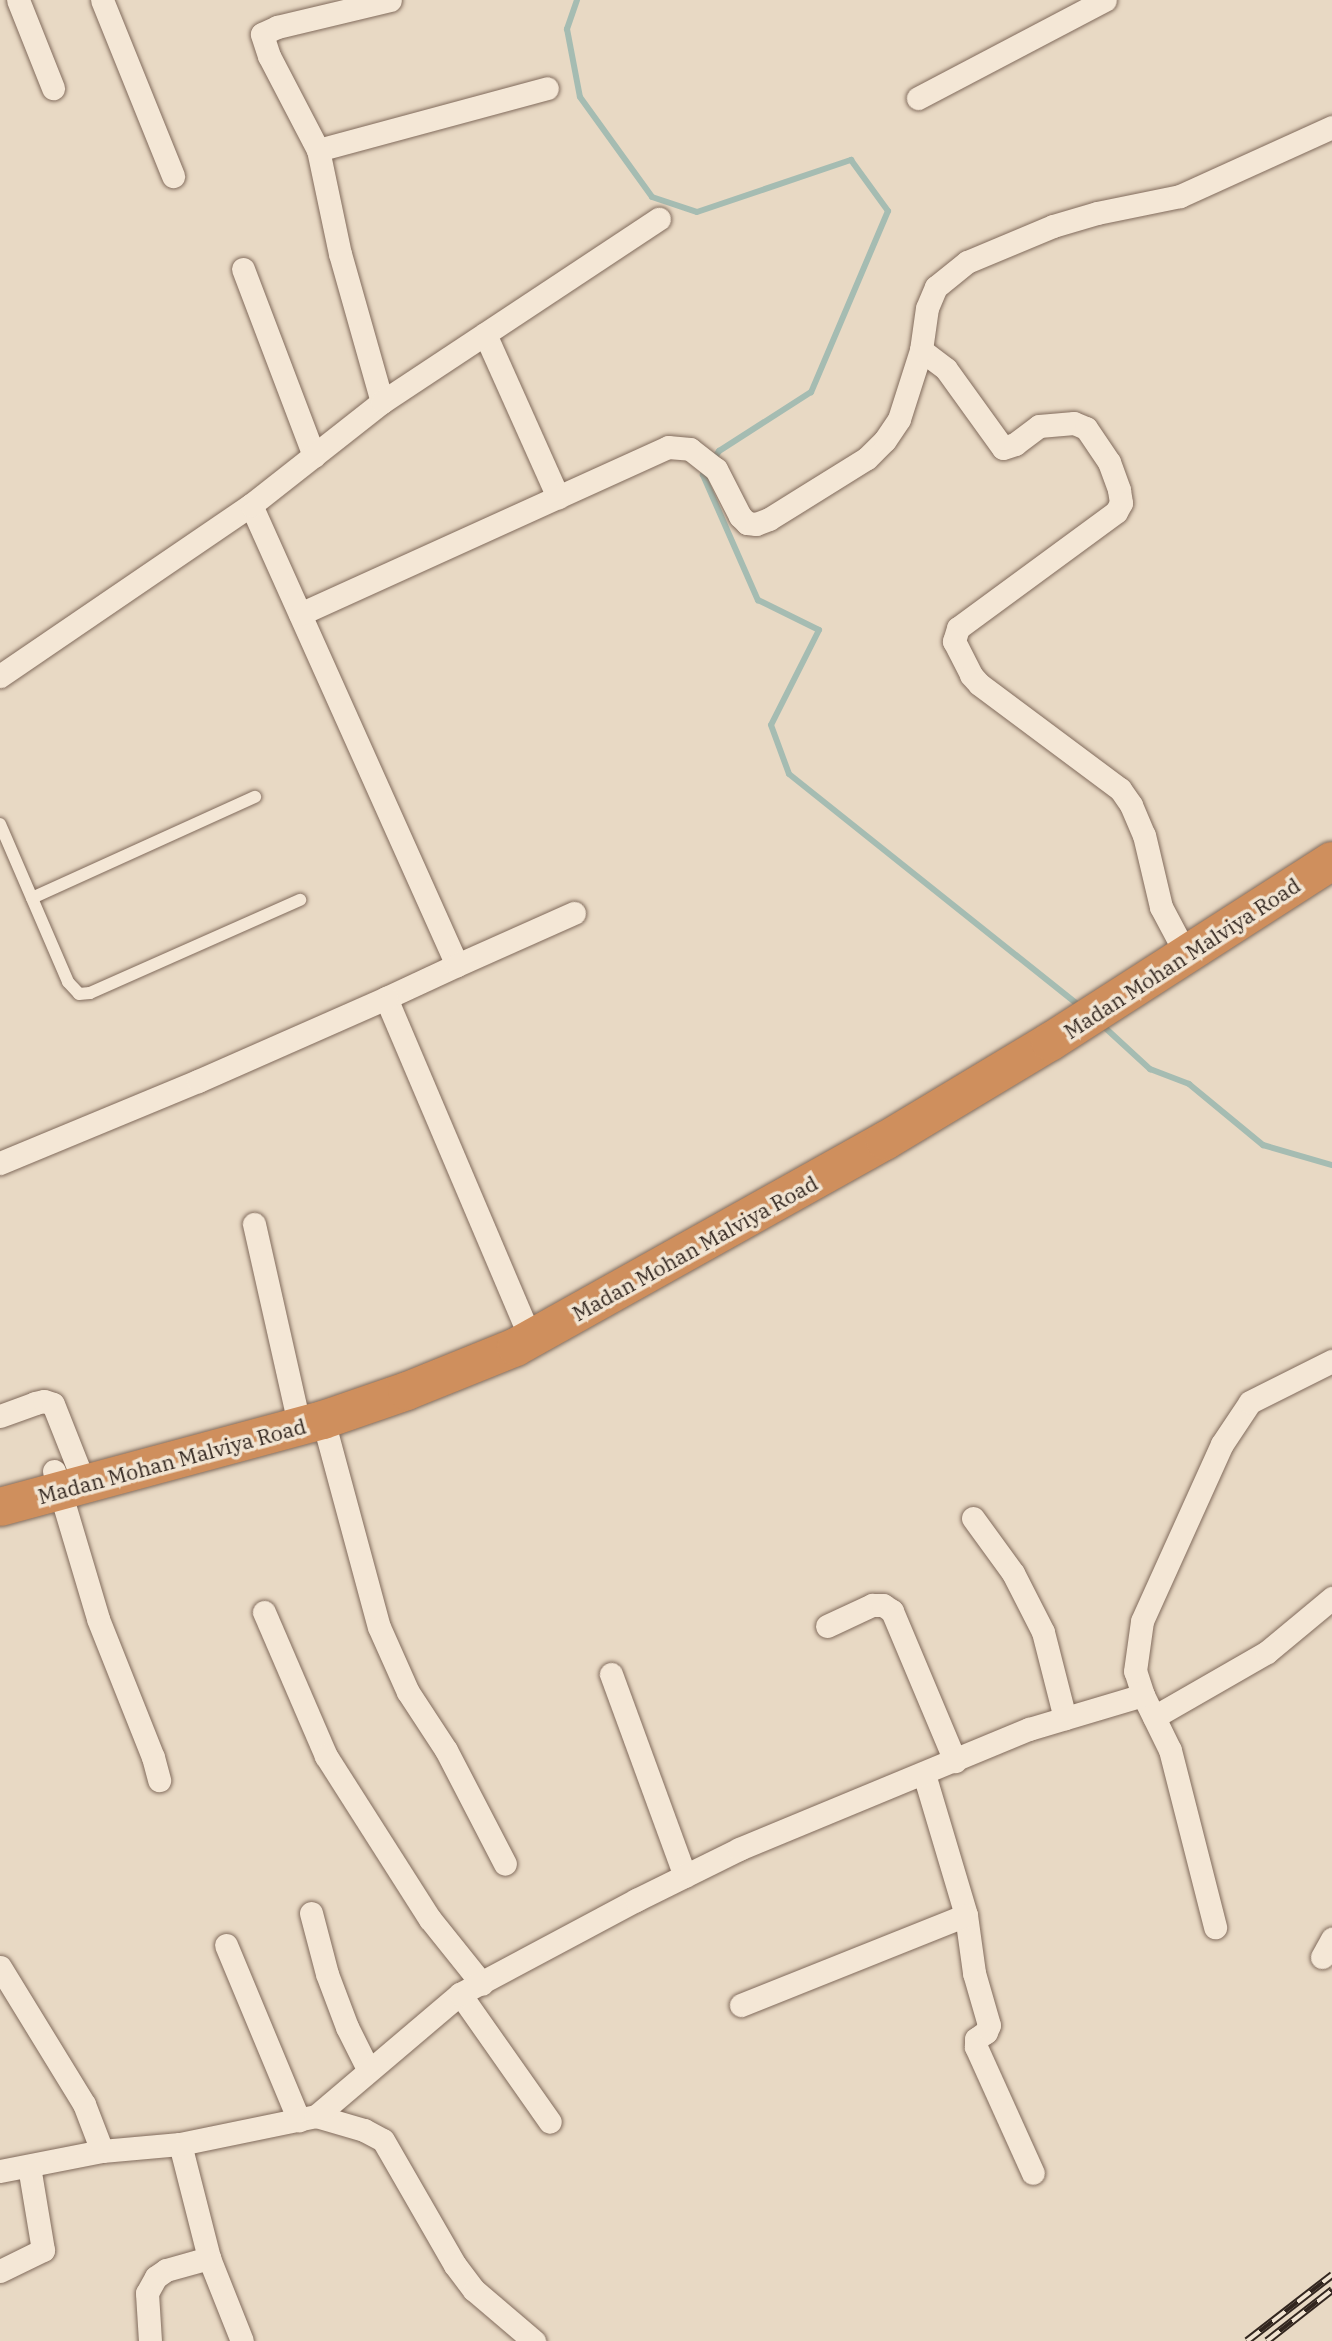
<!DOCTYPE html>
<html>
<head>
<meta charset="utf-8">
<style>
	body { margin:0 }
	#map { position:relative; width:1332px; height:2341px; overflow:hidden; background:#e8d9c4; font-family:"IBM Plex Serif",serif }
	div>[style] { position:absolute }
	.stream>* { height:6px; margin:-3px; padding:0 3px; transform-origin:3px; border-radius:3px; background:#a5bcb2 }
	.roads { filter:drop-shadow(0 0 2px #816b5c) drop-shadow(0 0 2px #816b5c) }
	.lane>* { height:12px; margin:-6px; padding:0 6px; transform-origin:6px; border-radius:6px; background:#f4e7d6 }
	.street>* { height:23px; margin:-11.5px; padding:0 11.5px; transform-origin:11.5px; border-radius:11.5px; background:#f4e7d6 }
	.highway>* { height:38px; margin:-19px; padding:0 19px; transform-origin:19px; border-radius:19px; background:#cf8f5d }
	.rail>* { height:8px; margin-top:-4px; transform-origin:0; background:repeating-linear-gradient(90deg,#f1e4d2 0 16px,#32261f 0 32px); box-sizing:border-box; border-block:2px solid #32261f }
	span { translate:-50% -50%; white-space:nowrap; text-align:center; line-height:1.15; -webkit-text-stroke:7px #f1e4d2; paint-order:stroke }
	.street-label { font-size:21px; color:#32261f }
</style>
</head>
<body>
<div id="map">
	<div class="stream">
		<i style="left:577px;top:0;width:31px;rotate:109deg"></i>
		<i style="left:567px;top:29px;width:69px;rotate:79.2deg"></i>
		<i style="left:580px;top:97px;width:123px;rotate:54.2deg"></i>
		<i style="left:652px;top:197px;width:47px;rotate:18.4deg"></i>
		<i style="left:697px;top:212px;width:163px;rotate:-18.7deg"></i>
		<i style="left:851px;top:160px;width:63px;rotate:54deg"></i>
		<i style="left:888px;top:211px;width:197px;rotate:113deg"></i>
		<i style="left:811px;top:392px;width:109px;rotate:147.3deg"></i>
		<i style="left:719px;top:451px;width:29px;rotate:124deg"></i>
		<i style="left:703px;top:475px;width:137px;rotate:66.3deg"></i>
		<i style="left:758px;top:600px;width:68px;rotate:26.2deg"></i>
		<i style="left:819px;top:630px;width:106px;rotate:116.8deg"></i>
		<i style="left:771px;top:725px;width:52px;rotate:69.8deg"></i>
		<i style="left:789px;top:774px;width:375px;rotate:38.6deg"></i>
		<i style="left:1101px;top:1024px;width:67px;rotate:42.6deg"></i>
		<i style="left:1150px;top:1069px;width:42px;rotate:21deg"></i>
		<i style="left:1189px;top:1084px;width:96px;rotate:39.5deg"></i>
		<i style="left:1263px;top:1145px;width:72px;rotate:16.2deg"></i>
	</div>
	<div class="roads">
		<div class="lane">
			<i style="left:0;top:824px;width:172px;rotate:66.7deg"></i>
			<i style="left:68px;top:982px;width:16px;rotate:47deg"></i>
			<i style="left:79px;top:994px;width:11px;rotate:-5deg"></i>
			<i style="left:90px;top:993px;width:230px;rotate:-23.9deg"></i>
			<i style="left:32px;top:898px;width:245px;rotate:-24.4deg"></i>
		</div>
		<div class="street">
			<i style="left:18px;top:0;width:95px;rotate:68.3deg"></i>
			<i style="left:102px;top:0;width:190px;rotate:68deg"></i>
			<i style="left:918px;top:98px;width:211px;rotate:-27.7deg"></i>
			<i style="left:318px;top:150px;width:237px;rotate:-15.1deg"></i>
			<i style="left:243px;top:269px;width:200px;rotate:69.2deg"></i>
			<i style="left:485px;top:334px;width:179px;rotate:65.9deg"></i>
			<i style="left:921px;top:350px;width:31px;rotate:37deg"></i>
			<i style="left:946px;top:369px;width:97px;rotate:54.2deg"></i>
			<i style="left:1003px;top:448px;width:13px;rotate:-18deg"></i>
			<i style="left:1015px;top:444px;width:30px;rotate:-37deg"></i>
			<i style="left:1039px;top:426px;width:35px;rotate:-5deg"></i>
			<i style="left:1074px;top:423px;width:13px;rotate:23deg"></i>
			<i style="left:1086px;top:428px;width:41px;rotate:55.9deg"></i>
			<i style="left:1109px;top:462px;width:30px;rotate:70deg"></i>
			<i style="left:1119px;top:490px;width:13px;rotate:81deg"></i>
			<i style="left:1121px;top:503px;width:10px;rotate:119deg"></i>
			<i style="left:1116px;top:512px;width:196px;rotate:143.7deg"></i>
			<i style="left:958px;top:628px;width:14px;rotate:107deg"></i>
			<i style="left:954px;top:641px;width:38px;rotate:63deg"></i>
			<i style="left:971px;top:675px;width:12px;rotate:48deg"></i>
			<i style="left:979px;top:684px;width:176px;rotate:36.7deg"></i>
			<i style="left:1120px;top:789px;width:19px;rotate:55deg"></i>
			<i style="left:1131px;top:805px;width:33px;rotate:67deg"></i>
			<i style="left:1144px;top:835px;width:74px;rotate:76.7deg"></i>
			<i style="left:1161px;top:907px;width:38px;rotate:62deg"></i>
			<i style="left:382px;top:402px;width:154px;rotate:-105.8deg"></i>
			<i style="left:340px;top:254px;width:106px;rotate:-101.9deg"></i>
			<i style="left:318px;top:150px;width:106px;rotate:-117.5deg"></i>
			<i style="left:269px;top:56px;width:23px;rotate:-108deg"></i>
			<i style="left:262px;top:34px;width:17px;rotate:-25deg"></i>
			<i style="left:277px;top:27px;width:116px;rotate:-13.4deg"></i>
			<i style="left:251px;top:505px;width:504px;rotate:65.88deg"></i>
			<i style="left:457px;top:965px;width:78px;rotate:155.1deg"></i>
			<i style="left:386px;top:998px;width:349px;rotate:67deg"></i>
			<i style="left:300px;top:614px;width:404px;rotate:-24.4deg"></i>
			<i style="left:668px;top:447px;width:22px;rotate:5deg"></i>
			<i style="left:690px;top:449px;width:33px;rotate:38deg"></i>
			<i style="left:716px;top:469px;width:53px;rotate:62.9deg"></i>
			<i style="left:740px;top:516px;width:10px;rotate:45deg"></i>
			<i style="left:747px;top:523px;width:9px;rotate:6deg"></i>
			<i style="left:756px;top:524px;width:14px;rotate:-21deg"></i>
			<i style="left:769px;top:519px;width:115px;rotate:-31.9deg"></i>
			<i style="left:867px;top:458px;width:25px;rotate:-45deg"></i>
			<i style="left:885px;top:440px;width:25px;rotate:-56deg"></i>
			<i style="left:899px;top:419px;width:72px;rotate:-72.3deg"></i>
			<i style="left:921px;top:350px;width:42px;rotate:-81.9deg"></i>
			<i style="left:927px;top:308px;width:23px;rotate:-67deg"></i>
			<i style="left:936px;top:287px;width:40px;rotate:-39deg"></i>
			<i style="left:967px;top:262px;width:93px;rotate:-22.7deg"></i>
			<i style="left:1053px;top:226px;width:46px;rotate:-16.5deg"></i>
			<i style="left:1097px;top:213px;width:85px;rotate:-11.6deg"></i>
			<i style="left:1180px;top:196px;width:167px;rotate:-24.4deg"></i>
			<i style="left:0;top:676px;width:304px;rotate:-34.3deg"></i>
			<i style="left:251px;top:505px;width:167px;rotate:-38.2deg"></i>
			<i style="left:382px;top:402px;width:332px;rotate:-33.5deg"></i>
			<i style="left:457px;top:965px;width:128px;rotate:-24deg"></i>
			<i style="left:0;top:1163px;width:214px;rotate:-22.5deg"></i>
			<i style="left:198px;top:1081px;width:206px;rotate:-23.8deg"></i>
			<i style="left:254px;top:1224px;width:187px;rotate:77.3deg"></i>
			<i style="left:0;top:1416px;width:37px;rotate:-20deg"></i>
			<i style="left:35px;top:1403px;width:9px;rotate:-13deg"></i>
			<i style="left:44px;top:1401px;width:9px;rotate:18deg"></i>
			<i style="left:53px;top:1404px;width:68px;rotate:68.4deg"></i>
			<i style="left:323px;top:1420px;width:214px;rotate:74.9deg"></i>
			<i style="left:379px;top:1627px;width:71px;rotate:66deg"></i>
			<i style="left:408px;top:1692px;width:69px;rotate:56.8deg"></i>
			<i style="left:446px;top:1750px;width:128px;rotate:62.6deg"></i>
			<i style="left:54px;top:1471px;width:154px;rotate:73.4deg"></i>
			<i style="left:98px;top:1619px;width:149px;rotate:68.3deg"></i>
			<i style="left:153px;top:1757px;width:24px;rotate:75deg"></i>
			<i style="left:973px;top:1518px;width:68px;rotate:54deg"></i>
			<i style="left:1013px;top:1573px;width:66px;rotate:63deg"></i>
			<i style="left:1043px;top:1632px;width:89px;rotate:75.7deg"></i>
			<i style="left:264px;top:1612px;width:157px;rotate:66.7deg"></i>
			<i style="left:326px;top:1756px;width:193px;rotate:57.5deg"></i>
			<i style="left:430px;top:1919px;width:83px;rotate:51.3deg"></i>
			<i style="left:827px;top:1626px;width:50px;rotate:-25deg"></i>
			<i style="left:872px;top:1605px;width:11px"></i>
			<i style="left:883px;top:1605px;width:11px;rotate:34deg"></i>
			<i style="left:892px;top:1611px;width:163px;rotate:67.2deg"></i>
			<i style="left:611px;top:1674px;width:215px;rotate:69.9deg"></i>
			<i style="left:1143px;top:1695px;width:61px;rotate:63.9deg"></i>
			<i style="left:1170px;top:1750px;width:183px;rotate:75.7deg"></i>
			<i style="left:1154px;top:1717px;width:130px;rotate:-29.9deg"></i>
			<i style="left:1267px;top:1652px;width:85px;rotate:-39.7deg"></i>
			<i style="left:924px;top:1774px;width:147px;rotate:73.4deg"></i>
			<i style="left:966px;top:1915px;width:59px;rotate:82.1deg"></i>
			<i style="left:974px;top:1973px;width:54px;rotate:73.9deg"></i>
			<i style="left:989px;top:2025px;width:8px;rotate:113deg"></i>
			<i style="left:986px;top:2032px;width:12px;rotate:145deg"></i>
			<i style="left:976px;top:2039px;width:8px;rotate:90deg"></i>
			<i style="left:976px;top:2047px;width:138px;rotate:65.7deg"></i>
			<i style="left:311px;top:1913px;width:63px;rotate:75.3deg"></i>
			<i style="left:327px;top:1974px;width:57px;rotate:69.3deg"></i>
			<i style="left:347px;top:2027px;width:47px;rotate:63.4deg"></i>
			<i style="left:226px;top:1945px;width:190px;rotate:67.4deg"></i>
			<i style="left:1322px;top:1957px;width:21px;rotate:-61deg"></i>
			<i style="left:0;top:1967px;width:161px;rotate:58.5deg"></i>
			<i style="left:84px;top:2104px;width:50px;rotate:69deg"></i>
			<i style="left:460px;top:1994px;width:156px;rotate:54.9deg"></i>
			<i style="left:741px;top:2005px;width:242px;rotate:-21.8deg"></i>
			<i style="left:316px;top:2116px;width:50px;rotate:16.3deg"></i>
			<i style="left:364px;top:2130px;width:21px;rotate:28deg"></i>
			<i style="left:383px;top:2140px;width:144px;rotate:60.1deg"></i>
			<i style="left:455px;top:2265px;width:31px;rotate:53deg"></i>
			<i style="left:474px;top:2290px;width:79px;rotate:40.4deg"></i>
			<i style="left:180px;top:2144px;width:118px;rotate:75.7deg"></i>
			<i style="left:209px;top:2258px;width:89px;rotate:68.3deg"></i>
			<i style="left:0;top:2171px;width:104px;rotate:-11.1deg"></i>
			<i style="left:102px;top:2151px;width:78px;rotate:-5.1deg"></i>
			<i style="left:180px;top:2144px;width:139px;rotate:-11.6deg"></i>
			<i style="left:316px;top:2116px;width:189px;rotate:-40.3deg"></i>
			<i style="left:460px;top:1994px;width:200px;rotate:-28.1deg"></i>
			<i style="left:636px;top:1900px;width:115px;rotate:-26.3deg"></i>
			<i style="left:739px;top:1849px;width:314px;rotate:-22.5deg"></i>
			<i style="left:1029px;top:1729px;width:119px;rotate:-16.6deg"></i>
			<i style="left:1143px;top:1695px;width:25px;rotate:-108deg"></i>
			<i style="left:1135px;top:1671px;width:50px;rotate:-82deg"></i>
			<i style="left:1142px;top:1621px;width:194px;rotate:-65.7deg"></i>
			<i style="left:1222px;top:1444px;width:50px;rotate:-56.3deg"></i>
			<i style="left:1250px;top:1402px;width:92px;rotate:-26.6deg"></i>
			<i style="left:0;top:2271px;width:48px;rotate:-26deg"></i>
			<i style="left:43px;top:2250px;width:85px;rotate:-99.5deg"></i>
			<i style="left:150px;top:2341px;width:48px;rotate:-93.6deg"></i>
			<i style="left:147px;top:2293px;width:18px;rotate:-61deg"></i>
			<i style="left:156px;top:2277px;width:12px;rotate:-35deg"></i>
			<i style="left:166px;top:2270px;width:45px;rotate:-15.6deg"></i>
		</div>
		<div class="highway">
			<i style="left:0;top:1507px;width:335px;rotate:-15.1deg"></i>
			<i style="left:323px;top:1420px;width:89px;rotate:-19deg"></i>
			<i style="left:407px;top:1391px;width:118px;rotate:-22deg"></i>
			<i style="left:516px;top:1347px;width:423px;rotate:-29.2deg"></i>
			<i style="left:885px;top:1141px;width:192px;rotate:-31deg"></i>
			<i style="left:1050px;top:1042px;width:335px;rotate:-32.7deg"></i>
		</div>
	</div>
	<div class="rail">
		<i style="left:1247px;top:2341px;width:108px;rotate:-37.8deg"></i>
		<i style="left:1267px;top:2341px;width:83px;rotate:-38.1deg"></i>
	</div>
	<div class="street-label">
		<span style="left:1182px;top:958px;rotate:-33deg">Madan Mohan Malviya Road</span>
		<span style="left:695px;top:1248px;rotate:-29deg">Madan Mohan Malviya Road</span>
		<span style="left:172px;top:1461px;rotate:-15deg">Madan Mohan Malviya Road</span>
	</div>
</div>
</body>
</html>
